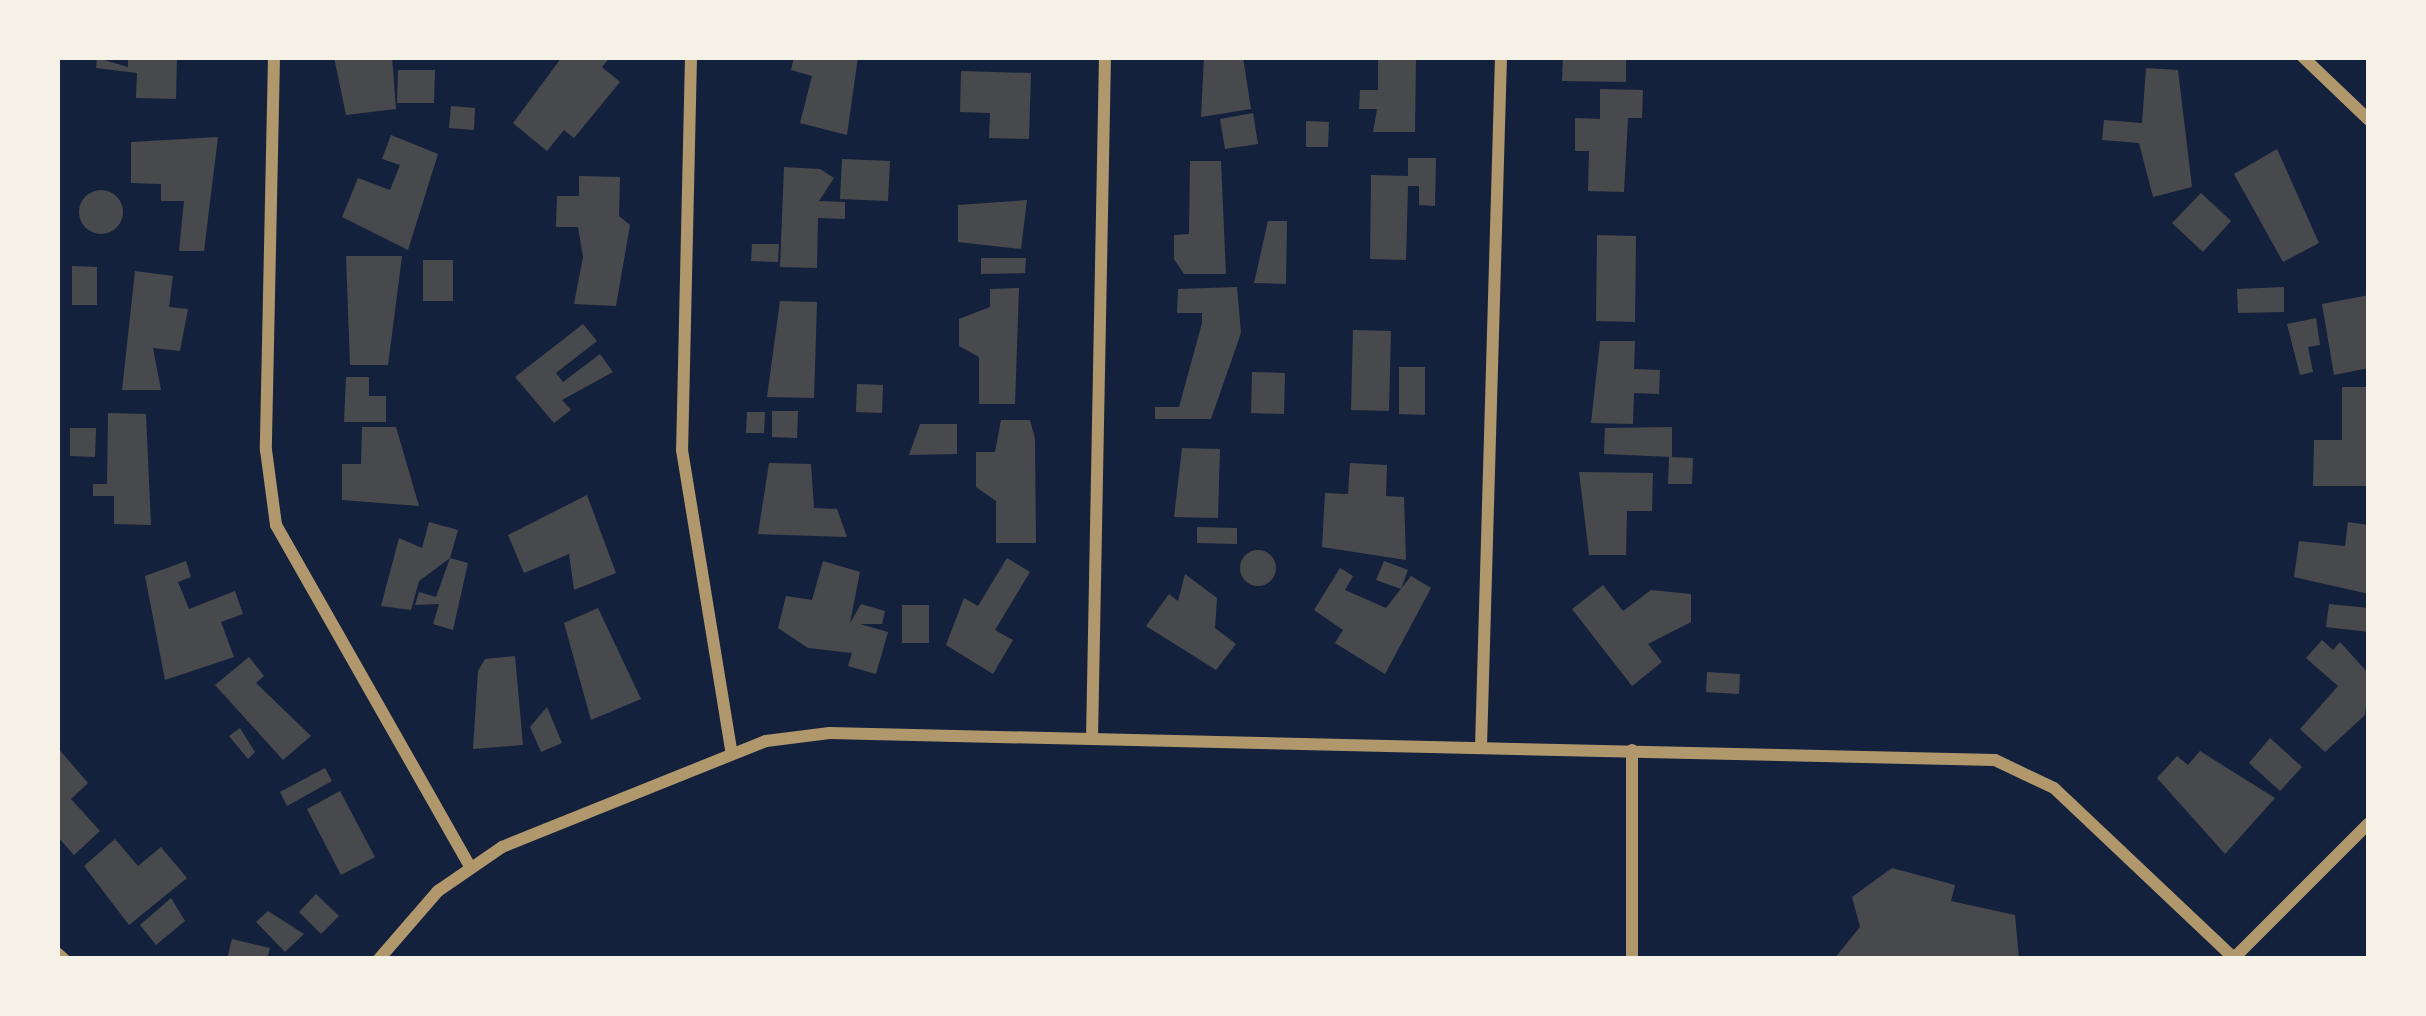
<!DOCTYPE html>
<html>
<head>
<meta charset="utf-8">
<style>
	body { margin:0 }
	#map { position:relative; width:2426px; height:1016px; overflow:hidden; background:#14213d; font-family:"IBM Plex Serif",serif }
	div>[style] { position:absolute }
	.building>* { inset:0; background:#48494c }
	.round { border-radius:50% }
	.minor>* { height:12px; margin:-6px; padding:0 6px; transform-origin:6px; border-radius:6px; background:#b1986c }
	span { translate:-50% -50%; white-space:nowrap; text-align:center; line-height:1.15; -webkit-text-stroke:10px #f6f1e7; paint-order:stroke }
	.frame { position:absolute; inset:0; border:60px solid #f6f1e7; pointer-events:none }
</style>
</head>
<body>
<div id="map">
	<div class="building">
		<i style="clip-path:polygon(128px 57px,177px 57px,176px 99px,136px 98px,137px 73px,96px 68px,97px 58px,128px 67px)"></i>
		<i style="clip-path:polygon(334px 57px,392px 57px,396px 109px,346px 115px)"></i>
		<i style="clip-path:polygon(562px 57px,610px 57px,602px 67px,620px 82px,574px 138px,564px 130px,547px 151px,513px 123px)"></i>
		<i style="clip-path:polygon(794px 57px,858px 57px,847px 135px,800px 123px,812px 76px,791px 70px)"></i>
		<i style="clip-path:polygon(1204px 57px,1243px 57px,1251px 109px,1201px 117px)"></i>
		<i style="clip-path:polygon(1378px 57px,1416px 57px,1415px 132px,1373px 132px,1377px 109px,1359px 109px,1360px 90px,1378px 90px)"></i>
		<i style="clip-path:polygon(1563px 57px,1626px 57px,1626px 82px,1562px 81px)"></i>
		<i style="clip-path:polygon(2146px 68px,2178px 70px,2192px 187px,2153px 197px,2139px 143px,2102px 140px,2104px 120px,2142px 123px)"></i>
		<i style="clip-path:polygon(398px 70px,435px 70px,434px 103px,397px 103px)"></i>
		<i style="clip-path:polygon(961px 71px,1031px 73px,1029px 139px,989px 138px,990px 113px,960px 112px)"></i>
		<i style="clip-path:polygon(1600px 89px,1643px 90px,1642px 118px,1628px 118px,1624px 192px,1588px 191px,1589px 151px,1575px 151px,1575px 118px,1600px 119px)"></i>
		<i style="clip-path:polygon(451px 106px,475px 108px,474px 130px,449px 128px)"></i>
		<i style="clip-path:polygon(1253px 113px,1258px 144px,1225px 149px,1220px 119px)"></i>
		<i style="clip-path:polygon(1306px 121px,1329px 122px,1328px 147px,1306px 147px)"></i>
		<i style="clip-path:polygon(391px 135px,438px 154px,408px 250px,342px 217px,358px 178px,390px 190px,400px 165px,382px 159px)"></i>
		<i style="clip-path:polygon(218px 137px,204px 251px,179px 251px,184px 201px,161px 201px,161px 184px,131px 183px,131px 142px)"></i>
		<i style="clip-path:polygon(2277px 149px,2319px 243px,2283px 262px,2234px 174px)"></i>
		<i style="clip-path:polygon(1408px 158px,1436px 158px,1435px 206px,1419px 205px,1419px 186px,1408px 186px,1406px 260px,1370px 259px,1371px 175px,1408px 176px)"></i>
		<i style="clip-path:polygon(842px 159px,890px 161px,888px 201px,840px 199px)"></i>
		<i style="clip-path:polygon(1190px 161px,1221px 161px,1226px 274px,1184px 274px,1174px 259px,1174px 235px,1189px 234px)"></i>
		<i style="clip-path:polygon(784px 167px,820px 169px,834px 178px,819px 201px,845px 202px,845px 219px,818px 218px,817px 268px,780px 267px)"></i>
		<i style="clip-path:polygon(579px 176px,620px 177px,619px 216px,630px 225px,616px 306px,574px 304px,583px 257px,578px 227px,556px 227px,557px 196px,579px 196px)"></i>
		<i class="round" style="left:79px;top:190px;width:44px;height:44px"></i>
		<i style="clip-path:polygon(2201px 193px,2231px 221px,2203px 252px,2172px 223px)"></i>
		<i style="clip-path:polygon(1027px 200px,1021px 249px,958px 242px,958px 205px)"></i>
		<i style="clip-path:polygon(1268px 221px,1287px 221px,1286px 284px,1254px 283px)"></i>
		<i style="clip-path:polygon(1597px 235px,1636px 236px,1635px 322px,1596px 321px)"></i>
		<i style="clip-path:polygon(752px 244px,779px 244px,778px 262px,751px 261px)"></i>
		<i style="clip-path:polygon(346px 256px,402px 256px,388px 365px,350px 365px)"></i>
		<i style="clip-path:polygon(981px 258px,1026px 258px,1025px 273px,981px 274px)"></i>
		<i style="clip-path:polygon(423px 260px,453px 260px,453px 301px,423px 301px)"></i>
		<i style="clip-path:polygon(72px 266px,97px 267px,97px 305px,72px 305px)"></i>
		<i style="clip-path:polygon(135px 271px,173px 276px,169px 307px,188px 309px,180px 351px,153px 348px,161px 390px,122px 390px)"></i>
		<i style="clip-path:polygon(1237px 287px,1241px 333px,1211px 419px,1155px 419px,1155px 407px,1179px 407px,1202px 323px,1202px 313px,1177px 313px,1178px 289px)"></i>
		<i style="clip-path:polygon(2284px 287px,2284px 312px,2238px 313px,2237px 289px)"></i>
		<i style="clip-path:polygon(1019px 288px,1015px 404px,979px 404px,979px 357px,959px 346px,959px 319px,990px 307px,990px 289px)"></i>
		<i style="clip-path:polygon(2369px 295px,2369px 368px,2334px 375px,2322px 304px)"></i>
		<i style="clip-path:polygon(780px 301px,817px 302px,814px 398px,767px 397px)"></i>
		<i style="clip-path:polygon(2316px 318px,2320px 345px,2308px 347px,2313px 372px,2300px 375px,2287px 324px)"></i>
		<i style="clip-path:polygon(583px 324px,597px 341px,556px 373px,563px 382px,600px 354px,613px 372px,562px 400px,571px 410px,554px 423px,515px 377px)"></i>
		<i style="clip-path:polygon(1353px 330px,1391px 331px,1389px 411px,1351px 410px)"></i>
		<i style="clip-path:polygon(1600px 341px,1635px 341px,1634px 369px,1660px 370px,1659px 394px,1634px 393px,1633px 424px,1591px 423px)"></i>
		<i style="clip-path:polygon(1399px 367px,1425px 367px,1425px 415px,1399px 414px)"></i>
		<i style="clip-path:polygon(1252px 372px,1285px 373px,1284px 414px,1251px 413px)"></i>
		<i style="clip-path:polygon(346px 377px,369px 377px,369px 396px,386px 396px,386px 422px,344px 422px)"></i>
		<i style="clip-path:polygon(857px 384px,883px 385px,882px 413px,856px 412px)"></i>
		<i style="clip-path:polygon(2342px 387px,2369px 387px,2369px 486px,2313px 486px,2314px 440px,2342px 440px)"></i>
		<i style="clip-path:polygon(772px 411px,798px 411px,797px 438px,772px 437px)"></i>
		<i style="clip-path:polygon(747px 412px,765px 412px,764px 433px,746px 433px)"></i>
		<i style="clip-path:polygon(108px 413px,146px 414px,151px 525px,114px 524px,114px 496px,93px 496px,93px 484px,107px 484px)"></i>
		<i style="clip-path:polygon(1001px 420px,1030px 420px,1035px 439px,1036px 543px,996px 543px,996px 501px,976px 487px,976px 452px,995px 452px)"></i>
		<i style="clip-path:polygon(920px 424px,957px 424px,957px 454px,909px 455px)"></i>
		<i style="clip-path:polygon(362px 427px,396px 427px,419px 506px,342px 500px,342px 464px,361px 464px)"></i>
		<i style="clip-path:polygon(1672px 427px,1672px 457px,1604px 454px,1605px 428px)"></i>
		<i style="clip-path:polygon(70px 428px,96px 428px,95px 457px,70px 456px)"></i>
		<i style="clip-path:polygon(1182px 448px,1220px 449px,1218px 518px,1174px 517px)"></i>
		<i style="clip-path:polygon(1669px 457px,1693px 458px,1692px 484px,1668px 484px)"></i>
		<i style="clip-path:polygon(769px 463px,811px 464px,814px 508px,837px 509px,847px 537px,758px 534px)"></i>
		<i style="clip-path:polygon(1350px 463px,1387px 465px,1386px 496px,1404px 497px,1406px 560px,1322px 547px,1325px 493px,1348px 494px)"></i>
		<i style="clip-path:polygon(1579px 472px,1653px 473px,1652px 511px,1627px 511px,1626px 555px,1589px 555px)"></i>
		<i style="clip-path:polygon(587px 495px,616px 573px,574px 590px,569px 554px,524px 573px,508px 535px)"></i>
		<i style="clip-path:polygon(429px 522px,458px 530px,450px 558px,468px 563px,453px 630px,433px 624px,439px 604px,415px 605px,419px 592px,436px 597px,450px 558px,419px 581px,411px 610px,381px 606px,399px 538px,422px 548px)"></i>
		<i style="clip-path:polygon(2348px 522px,2369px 525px,2369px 594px,2294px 577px,2299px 541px,2345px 546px)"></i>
		<i style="clip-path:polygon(1197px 527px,1237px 528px,1237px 544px,1197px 543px)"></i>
		<i class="round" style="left:1240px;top:550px;width:36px;height:36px"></i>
		<i style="clip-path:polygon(1007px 558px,1030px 572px,995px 630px,1013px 640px,993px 674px,946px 645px,964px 598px,978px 606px)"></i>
		<i style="clip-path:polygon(186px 561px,191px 577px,178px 582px,189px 609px,235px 591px,243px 614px,221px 622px,234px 657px,165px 680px,145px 576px)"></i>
		<i style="clip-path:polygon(823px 561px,860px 572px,850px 623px,861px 604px,885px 611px,882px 624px,860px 624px,888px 632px,876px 674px,848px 666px,852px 653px,808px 648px,778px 628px,786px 596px,812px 600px)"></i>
		<i style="clip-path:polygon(1384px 561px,1408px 570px,1401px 589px,1376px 580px)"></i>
		<i style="clip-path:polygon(1340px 568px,1353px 576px,1345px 590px,1386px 608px,1411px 576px,1431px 588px,1385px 674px,1335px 643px,1343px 630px,1314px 610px)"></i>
		<i style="clip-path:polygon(1185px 574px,1217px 598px,1215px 628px,1236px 644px,1216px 670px,1146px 626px,1169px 594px,1178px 601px)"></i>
		<i style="clip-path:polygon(1603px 585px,1623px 611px,1651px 590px,1691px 594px,1691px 622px,1648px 644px,1662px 662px,1632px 686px,1572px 609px)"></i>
		<i style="clip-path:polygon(2329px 604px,2369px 608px,2369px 632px,2326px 627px)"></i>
		<i style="clip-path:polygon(902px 605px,929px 605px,929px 643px,902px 643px)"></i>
		<i style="clip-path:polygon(598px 608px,641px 699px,591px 720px,564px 623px)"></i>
		<i style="clip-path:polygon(2322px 640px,2333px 650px,2340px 642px,2369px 674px,2365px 715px,2325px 752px,2300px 729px,2338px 686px,2306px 658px)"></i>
		<i style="clip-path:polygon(515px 656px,523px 745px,473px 749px,478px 671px,485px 659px)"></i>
		<i style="clip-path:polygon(249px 657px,264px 676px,256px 683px,311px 736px,283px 760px,215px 685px)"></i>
		<i style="clip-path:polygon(1707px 672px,1740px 674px,1739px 694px,1706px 692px)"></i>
		<i style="clip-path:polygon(547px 707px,562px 743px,541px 752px,530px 727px)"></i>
		<i style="clip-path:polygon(240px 728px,255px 752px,248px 759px,229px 736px)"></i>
		<i style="clip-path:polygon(2270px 738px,2302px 767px,2280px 791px,2249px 763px)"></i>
		<i style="clip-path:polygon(57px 747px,88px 783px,71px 799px,100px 831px,74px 855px,57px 836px)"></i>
		<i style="clip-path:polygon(2200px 751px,2275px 798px,2225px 854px,2157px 778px,2177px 756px,2188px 765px)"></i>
		<i style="clip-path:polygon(325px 768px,332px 781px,287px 806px,280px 792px)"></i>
		<i style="clip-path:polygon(340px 791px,375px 857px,341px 875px,307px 809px)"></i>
		<i style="clip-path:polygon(115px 839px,138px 866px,161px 847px,187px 878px,129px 925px,84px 866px)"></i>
		<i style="clip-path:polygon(1892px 868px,1955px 885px,1951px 901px,2015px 915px,2019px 959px,1834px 959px,1860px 927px,1852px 897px)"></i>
		<i style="clip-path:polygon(316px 894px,339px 916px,321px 934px,299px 912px)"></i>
		<i style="clip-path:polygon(171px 898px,185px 921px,156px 945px,140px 925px)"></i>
		<i style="clip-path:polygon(268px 911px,304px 934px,285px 952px,256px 922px)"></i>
		<i style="clip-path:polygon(232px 939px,270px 948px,267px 959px,227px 959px)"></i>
	</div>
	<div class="minor">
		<i style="left:274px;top:57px;width:393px;rotate:91.2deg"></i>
		<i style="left:266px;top:450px;width:76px;rotate:82.4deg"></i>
		<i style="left:276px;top:525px;width:392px;rotate:60.4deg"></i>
		<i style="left:691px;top:57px;width:393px;rotate:91.3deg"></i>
		<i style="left:682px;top:450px;width:308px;rotate:80.7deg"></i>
		<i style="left:2303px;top:57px;width:91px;rotate:43.7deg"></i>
		<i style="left:1092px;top:739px;width:682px;rotate:-88.91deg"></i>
		<i style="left:1481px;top:747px;width:690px;rotate:-88.34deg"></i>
		<i style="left:57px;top:953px;width:9px;rotate:41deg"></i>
		<i style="left:379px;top:959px;width:90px;rotate:-49.1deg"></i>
		<i style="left:438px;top:891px;width:78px;rotate:-34.5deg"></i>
		<i style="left:502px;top:847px;width:284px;rotate:-21.9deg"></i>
		<i style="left:766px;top:741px;width:64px;rotate:-7.2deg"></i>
		<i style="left:829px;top:733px;width:1166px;rotate:1.33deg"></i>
		<i style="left:1995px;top:760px;width:65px;rotate:25.4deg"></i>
		<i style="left:2054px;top:788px;width:248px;rotate:43.4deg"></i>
		<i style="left:1632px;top:959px;width:209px;rotate:-90deg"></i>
		<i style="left:2233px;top:959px;width:192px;rotate:-45deg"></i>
	</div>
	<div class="frame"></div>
</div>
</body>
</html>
